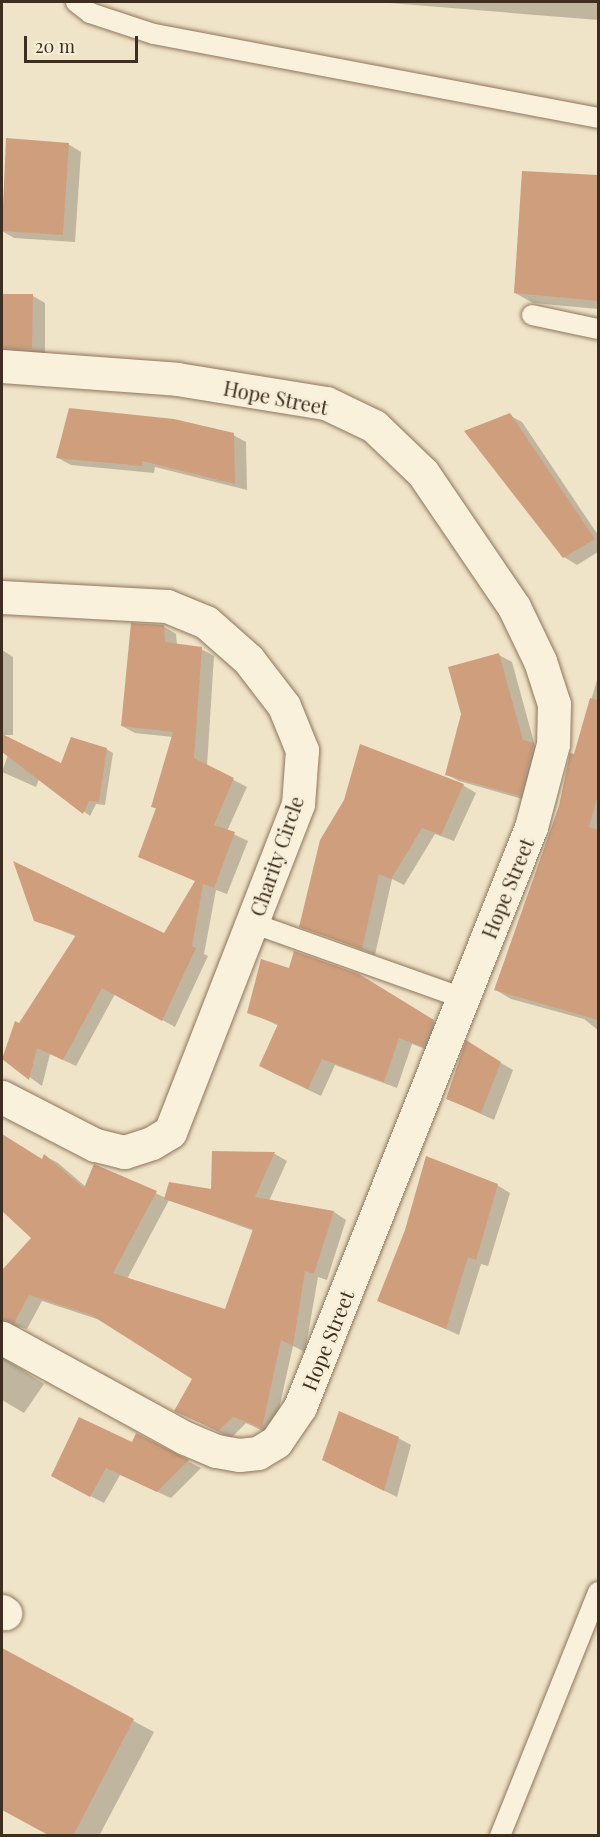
<!DOCTYPE html>
<html>
<head>
<meta charset="utf-8">
<style>
	body { margin:0 }
	#map { position:relative; width:600px; height:1837px; overflow:hidden; background:#f0e4c8; font-family:"Playfair Display",serif }
	div>[style] { position:absolute }
	.shadow>* { inset:0; background:#0003 }
	.building>* { inset:0; background:#cf9f7d }
	.roads { filter:drop-shadow(0 0 2px #8d765c) drop-shadow(0 0 2px #8d765c) }
	.service>* { height:20px; margin:-10px; padding:0 10px; transform-origin:10px; border-radius:10px; background:#faf1dc }
	.minor>* { height:33px; margin:-16.5px; padding:0 16.5px; transform-origin:16.5px; border-radius:16.5px; background:#faf1dc }
	span { translate:-50% -50%; white-space:nowrap; text-align:center; line-height:1.15; -webkit-text-stroke:4.5px #f7eed8; paint-order:stroke }
	.street-label { font-size:20px; color:#3d2e20 }
	.frame { position:absolute; inset:0; border:3px solid #3d2e20; pointer-events:none }
	.scale { position:absolute; left:24px; top:36px; width:114px; height:27px; box-sizing:border-box; border:3px solid #3d2e20; border-top:0; padding-left:8px; font-size:18px; line-height:21px; white-space:nowrap; color:#3d2e20; -webkit-text-stroke:4px #f7eed8; paint-order:stroke }
</style>
</head>
<body>
<div id="map">
	<div class="shadow">
		<i style="clip-path:polygon(377px 2px,598px 2px,598px 20px)"></i>
		<i style="clip-path:polygon(7px 140px,68px 144px,81px 152px,75px 242px,14px 238px,2px 231px)"></i>
		<i style="clip-path:polygon(524px 173px,598px 176px,598px 309px,533px 303px,515px 293px)"></i>
		<i style="clip-path:polygon(2px 295px,33px 296px,45px 303px,45px 356px,2px 359px)"></i>
		<i style="clip-path:polygon(509px 415px,522px 422px,598px 535px,598px 552px,577px 565px,564px 557px)"></i>
		<i style="clip-path:polygon(233px 435px,246px 442px,247px 490px,155px 467px,154px 473px,71px 465px,58px 458px)"></i>
		<i style="clip-path:polygon(163px 626px,176px 634px,177px 645px,201px 649px,214px 656px,207px 766px,247px 787px,227px 831px,248px 841px,227px 894px,216px 890px,204px 954px,208px 956px,175px 1027px,115px 994px,76px 1066px,50px 1054px,42px 1086px,3px 1058px,19px 1025px,77px 937px,36px 920px,164px 934px,203px 882px,139px 856px,157px 809px,153px 807px,173px 737px,135px 733px,122px 726px)"></i>
		<i style="clip-path:polygon(2px 650px,13px 657px,13px 735px,4px 735px,62px 765px,106px 749px,113px 753px,105px 805px,96px 804px,90px 816px,39px 779px,36px 787px,2px 772px,8px 755px,2px 750px)"></i>
		<i style="clip-path:polygon(499px 655px,512px 662px,535px 746px,546px 752px,533px 802px,459px 781px,446px 774px)"></i>
		<i style="clip-path:polygon(597px 680px,598px 681px,598px 1030px,584px 1019px,511px 999px,496px 990px,560px 807px)"></i>
		<i style="clip-path:polygon(461px 784px,476px 793px,454px 841px,435px 834px,404px 885px,392px 879px,375px 955px,301px 926px)"></i>
		<i style="clip-path:polygon(290px 970px,372px 983px,446px 1029px,436px 1053px,412px 1044px,397px 1088px,335px 1065px,321px 1096px,273px 1073px,261px 1066px,279px 1026px,249px 1012px)"></i>
		<i style="clip-path:polygon(479px 1050px,513px 1070px,494px 1120px,448px 1099px)"></i>
		<i style="clip-path:polygon(evenodd,2px 1135px,43px 1160px,45px 1156px,58px 1163px,86px 1187px,95px 1166px,166px 1198px,213px 1191px,214px 1152px,275px 1154px,287px 1161px,269px 1201px,334px 1212px,346px 1220px,327px 1280px,318px 1277px,305px 1352px,293px 1346px,273px 1436px,246px 1423px,231px 1438px,188px 1417px,194px 1379px,103px 1321px,42px 1301px,27px 1329px,16px 1326px,6px 1328px,2px 1336px,2px 1272px,33px 1237px,2px 1209px,2px 1135px,169px 1200px,254px 1231px,226px 1311px,127px 1279px,169px 1200px)"></i>
		<i style="clip-path:polygon(497px 1185px,510px 1193px,488px 1266px,481px 1264px,459px 1335px,379px 1300px)"></i>
		<i style="clip-path:polygon(2px 1357px,44px 1384px,24px 1413px,2px 1400px)"></i>
		<i style="clip-path:polygon(137px 1435px,201px 1468px,171px 1498px,120px 1475px,104px 1503px,65px 1483px,133px 1444px)"></i>
		<i style="clip-path:polygon(398px 1438px,411px 1445px,397px 1497px,337px 1467px)"></i>
		<i style="clip-path:polygon(2px 1650px,154px 1732px,99px 1836px,51px 1836px,2px 1809px)"></i>
	</div>
	<div class="building">
		<i style="clip-path:polygon(6px 138px,69px 143px,63px 235px,2px 231px)"></i>
		<i style="clip-path:polygon(522px 171px,598px 175px,598px 301px,514px 293px)"></i>
		<i style="clip-path:polygon(2px 294px,33px 294px,32px 349px,2px 348px)"></i>
		<i style="clip-path:polygon(69px 408px,174px 419px,234px 433px,235px 484px,142px 461px,142px 466px,56px 458px)"></i>
		<i style="clip-path:polygon(510px 413px,595px 539px,563px 558px,464px 431px)"></i>
		<i style="clip-path:polygon(131px 623px,164px 625px,165px 642px,202px 647px,194px 758px,234px 778px,214px 825px,235px 832px,214px 888px,203px 884px,192px 946px,196px 948px,162px 1021px,102px 988px,63px 1060px,37px 1048px,29px 1080px,2px 1059px,15px 1021px,19px 1023px,76px 935px,34px 921px,13px 861px,164px 933px,195px 881px,138px 857px,156px 808px,151px 807px,173px 732px,121px 726px)"></i>
		<i style="clip-path:polygon(499px 653px,523px 740px,534px 743px,520px 796px,445px 775px,461px 714px,448px 667px)"></i>
		<i style="clip-path:polygon(590px 698px,598px 700px,598px 795px,589px 827px,598px 830px,598px 1020px,494px 990px,559px 806px,570px 753px,574px 754px)"></i>
		<i style="clip-path:polygon(2px 734px,61px 763px,71px 737px,107px 748px,99px 802px,89px 801px,83px 814px,2px 752px)"></i>
		<i style="clip-path:polygon(360px 744px,464px 784px,441px 835px,422px 828px,391px 879px,379px 874px,362px 949px,299px 927px,320px 840px,344px 800px)"></i>
		<i style="clip-path:polygon(294px 951px,359px 974px,434px 1020px,423px 1047px,399px 1038px,384px 1082px,322px 1059px,308px 1089px,259px 1066px,278px 1024px,247px 1013px,261px 959px,289px 968px)"></i>
		<i style="clip-path:polygon(466px 1040px,501px 1062px,481px 1113px,446px 1099px)"></i>
		<i style="clip-path:polygon(2px 1134px,42px 1159px,44px 1154px,84px 1188px,94px 1164px,157px 1191px,113px 1273px,225px 1309px,253px 1229px,164px 1199px,169px 1182px,211px 1189px,212px 1151px,275px 1152px,255px 1197px,334px 1211px,314px 1274px,305px 1271px,293px 1346px,281px 1340px,262px 1428px,233px 1417px,218px 1431px,174px 1411px,192px 1379px,91px 1315px,29px 1295px,14px 1323px,2px 1319px,2px 1270px,31px 1238px,2px 1211px)"></i>
		<i style="clip-path:polygon(426px 1156px,498px 1184px,476px 1260px,468px 1257px,446px 1329px,377px 1301px,405px 1230px)"></i>
		<i style="clip-path:polygon(339px 1411px,399px 1437px,384px 1491px,322px 1460px)"></i>
		<i style="clip-path:polygon(79px 1417px,132px 1442px,136px 1433px,189px 1460px,157px 1492px,106px 1468px,90px 1497px,51px 1476px)"></i>
		<i style="clip-path:polygon(2px 1648px,134px 1719px,73px 1836px,50px 1836px,2px 1810px)"></i>
	</div>
	<div class="roads">
		<div class="service">
			<i style="left:76px;top:2px;width:18px;rotate:38deg"></i>
			<i style="left:90px;top:13px;width:67px;rotate:18.2deg"></i>
			<i style="left:154px;top:34px;width:452px;rotate:10.7deg"></i>
			<i style="left:532px;top:315px;width:67px;rotate:12deg"></i>
			<i style="left:252px;top:923px;width:224px;rotate:19.6deg"></i>
			<i style="left:500px;top:1836px;width:263px;rotate:-68.1deg"></i>
		</div>
		<div class="minor">
			<i style="left:2px;top:366px;width:175px;rotate:4.2deg"></i>
			<i style="left:177px;top:379px;width:151px;rotate:9.2deg"></i>
			<i style="left:326px;top:403px;width:53px;rotate:25.6deg"></i>
			<i style="left:374px;top:426px;width:68px;rotate:43.8deg"></i>
			<i style="left:423px;top:473px;width:162px;rotate:55.8deg"></i>
			<i style="left:514px;top:607px;width:60px;rotate:64.3deg"></i>
			<i style="left:540px;top:661px;width:45px;rotate:72deg"></i>
			<i style="left:554px;top:704px;width:40px;rotate:91.4deg"></i>
			<i style="left:553px;top:744px;width:86px;rotate:104.8deg"></i>
			<i style="left:531px;top:827px;width:624px;rotate:111.72deg"></i>
			<i style="left:300px;top:1407px;width:42px;rotate:124.4deg"></i>
			<i style="left:276px;top:1442px;width:21px;rotate:149deg"></i>
			<i style="left:258px;top:1453px;width:19px;rotate:174deg"></i>
			<i style="left:239px;top:1455px;width:23px;rotate:-170deg"></i>
			<i style="left:216px;top:1451px;width:34px;rotate:-157deg"></i>
			<i style="left:185px;top:1438px;width:209px;rotate:-151.3deg"></i>
			<i style="left:2px;top:597px;width:165px;rotate:3.1deg"></i>
			<i style="left:167px;top:606px;width:42px;rotate:22.3deg"></i>
			<i style="left:206px;top:622px;width:56px;rotate:41.4deg"></i>
			<i style="left:248px;top:659px;width:59px;rotate:52.5deg"></i>
			<i style="left:284px;top:706px;width:48px;rotate:67.8deg"></i>
			<i style="left:302px;top:750px;width:54px;rotate:94.2deg"></i>
			<i style="left:298px;top:804px;width:352px;rotate:111.3deg"></i>
			<i style="left:170px;top:1132px;width:21px;rotate:149deg"></i>
			<i style="left:152px;top:1143px;width:29px;rotate:162deg"></i>
			<i style="left:124px;top:1152px;width:30px;rotate:-166deg"></i>
			<i style="left:95px;top:1145px;width:105px;rotate:-152.7deg"></i>
			<i style="left:2px;top:1611px;width:4px;rotate:34deg"></i>
		</div>
	</div>
	<div class="street-label">
		<span style="left:276px;top:397px;rotate:11deg">Hope Street</span>
		<span style="left:276px;top:856px;rotate:-71deg">Charity Circle</span>
		<span style="left:507px;top:888px;rotate:-68deg">Hope Street</span>
		<span style="left:327px;top:1340px;rotate:-68deg">Hope Street</span>
	</div>
	<div class="frame"></div>
	<div class="scale">20 m</div>
</div>
</body>
</html>
